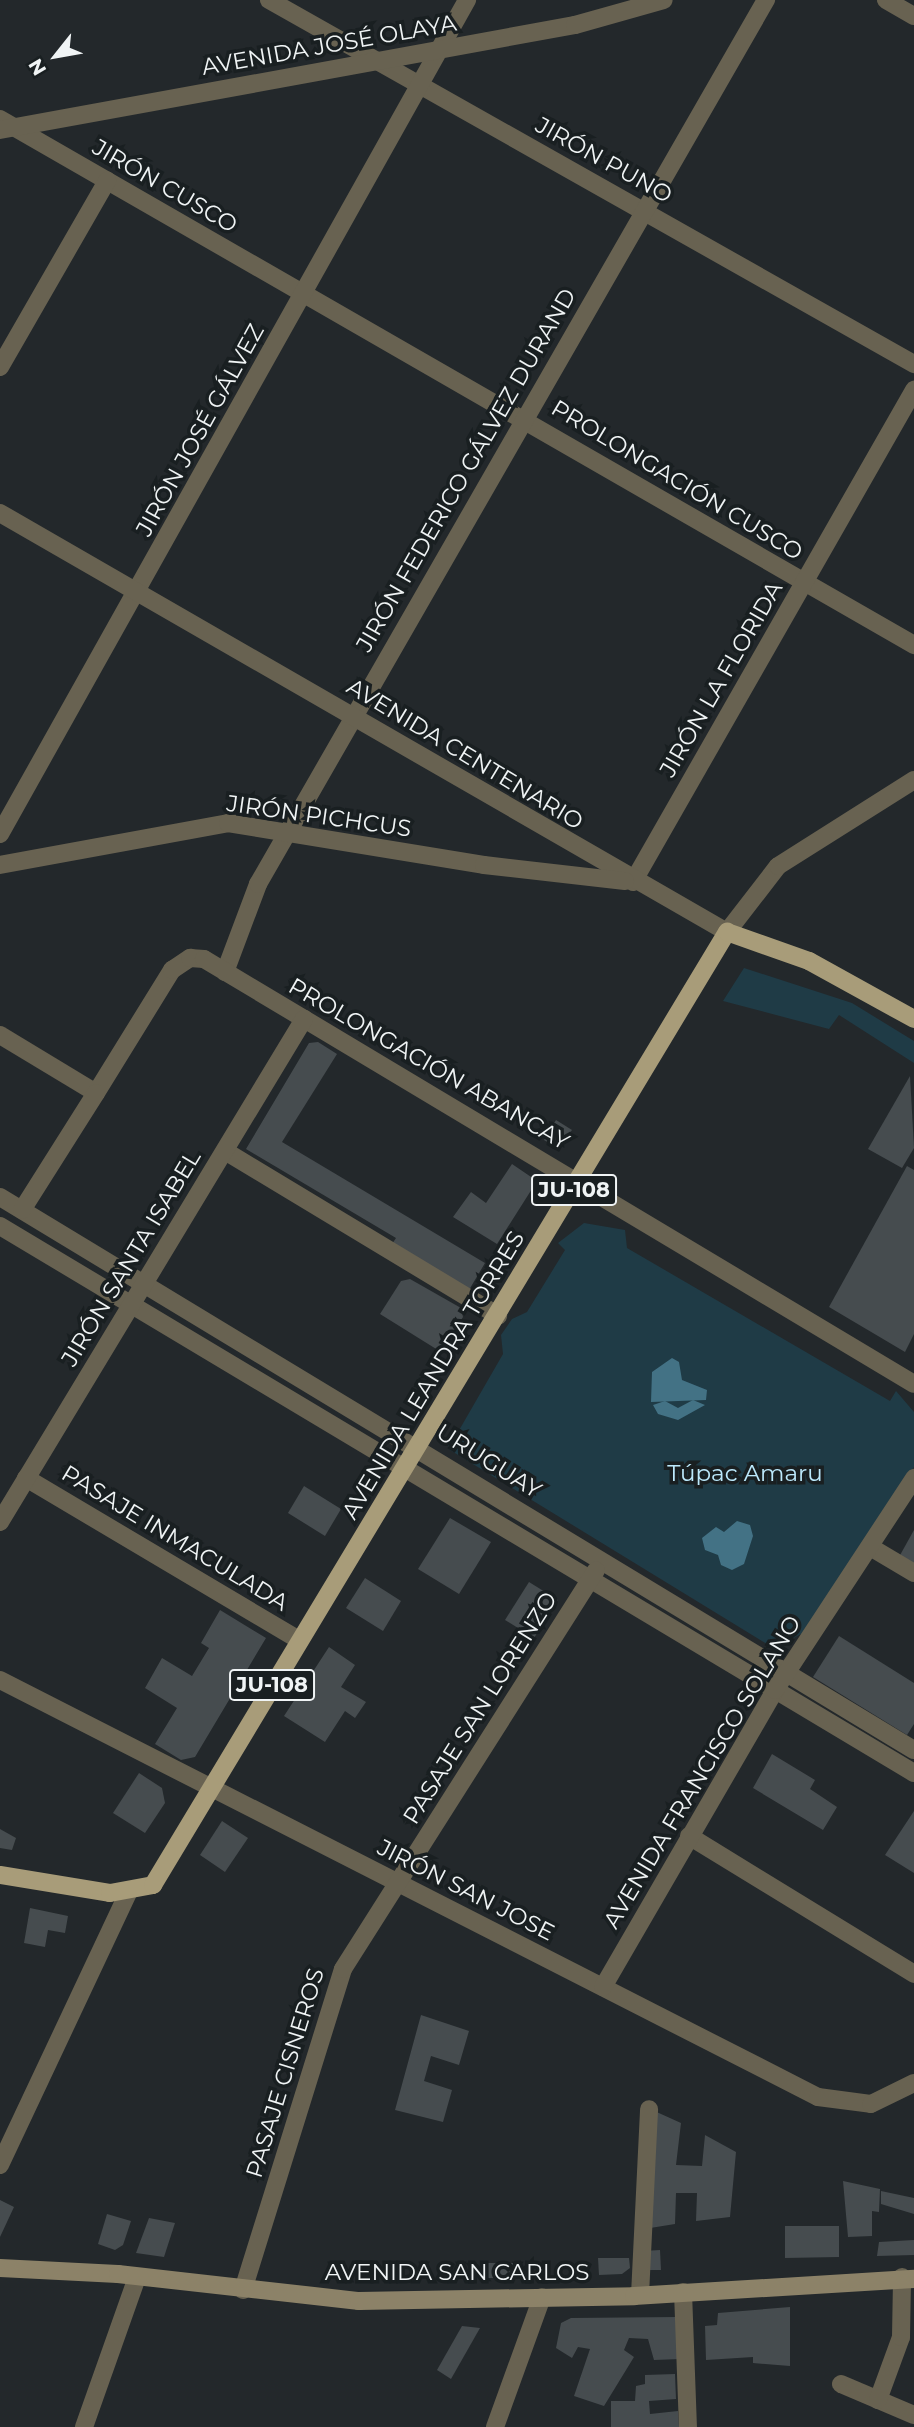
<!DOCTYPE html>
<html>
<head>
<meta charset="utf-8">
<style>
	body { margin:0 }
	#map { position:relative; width:914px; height:2427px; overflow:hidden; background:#23282b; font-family:Montserrat,sans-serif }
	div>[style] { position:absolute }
	.green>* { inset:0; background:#1f3b46 }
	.water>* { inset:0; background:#437285 }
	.building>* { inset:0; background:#464c4f }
	.minor>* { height:18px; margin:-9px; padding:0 9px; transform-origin:9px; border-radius:9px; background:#686251 }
	.tertiary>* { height:18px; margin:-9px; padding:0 9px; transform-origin:9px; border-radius:9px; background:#686251 }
	.secondary>* { height:18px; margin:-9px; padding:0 9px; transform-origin:9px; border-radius:9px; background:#8c8268 }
	.primary>* { height:18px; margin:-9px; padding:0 9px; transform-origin:9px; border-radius:9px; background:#a89c79 }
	span { translate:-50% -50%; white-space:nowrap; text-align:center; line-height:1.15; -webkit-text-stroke:7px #191f21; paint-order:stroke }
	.shield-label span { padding:2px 5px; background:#191f21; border:2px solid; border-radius:5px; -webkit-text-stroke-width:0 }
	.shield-label { font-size:21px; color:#f0f4f5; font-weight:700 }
	.street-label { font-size:23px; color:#f0f4f5 }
	.park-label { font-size:23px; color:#bce9fc }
	.north { position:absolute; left:21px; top:21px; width:70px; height:70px; -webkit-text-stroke:5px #191f21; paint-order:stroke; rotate:239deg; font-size:19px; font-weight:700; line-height:28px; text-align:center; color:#f0f4f5 }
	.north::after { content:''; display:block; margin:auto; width:24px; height:32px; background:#f0f4f5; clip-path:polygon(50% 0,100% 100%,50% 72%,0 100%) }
</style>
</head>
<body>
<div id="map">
	<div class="green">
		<i style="clip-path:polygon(744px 968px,852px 1003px,914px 1041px,914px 1063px,839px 1015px,829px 1029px,723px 1001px)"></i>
		<i style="clip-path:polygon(584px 1223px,625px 1230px,627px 1248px,890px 1401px,896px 1391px,914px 1412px,914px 1467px,805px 1632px,780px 1645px,767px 1644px,450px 1450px,446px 1441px,454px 1439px,503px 1354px,501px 1335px,512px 1319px,527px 1312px,565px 1250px,558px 1243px)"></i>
	</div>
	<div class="water">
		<i style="clip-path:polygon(672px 1358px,679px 1362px,682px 1380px,707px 1390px,706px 1400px,651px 1402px,652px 1372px)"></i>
		<i style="clip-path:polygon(693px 1400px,705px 1405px,678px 1420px,658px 1414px,653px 1405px,665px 1401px,678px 1408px)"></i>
		<i style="clip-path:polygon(737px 1521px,750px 1525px,753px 1536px,744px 1564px,732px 1570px,721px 1565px,718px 1555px,705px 1550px,702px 1538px,716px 1527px,724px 1532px)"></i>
	</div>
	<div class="building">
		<i style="clip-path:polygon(318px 1042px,337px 1054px,282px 1142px,485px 1263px,469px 1290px,392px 1244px,396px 1238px,246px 1149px,309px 1043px)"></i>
		<i style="clip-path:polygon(910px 1076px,914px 1148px,902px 1168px,868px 1149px)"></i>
		<i style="clip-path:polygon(556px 1120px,572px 1130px,557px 1148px,544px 1140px)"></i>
		<i style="clip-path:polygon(512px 1164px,537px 1181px,497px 1244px,453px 1217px,471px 1192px,486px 1203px)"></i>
		<i style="clip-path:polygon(907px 1166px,914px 1170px,914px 1334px,905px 1352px,829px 1307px)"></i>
		<i style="clip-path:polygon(410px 1279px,461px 1308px,463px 1317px,441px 1352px,380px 1314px,401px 1281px)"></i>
		<i style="clip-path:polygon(304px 1486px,341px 1509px,325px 1536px,288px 1513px)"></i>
		<i style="clip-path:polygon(450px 1518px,491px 1542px,459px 1594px,418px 1569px)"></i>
		<i style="clip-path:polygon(914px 1530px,914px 1567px,899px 1557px)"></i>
		<i style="clip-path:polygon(365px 1578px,401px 1601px,383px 1631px,346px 1608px)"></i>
		<i style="clip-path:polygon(529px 1582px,558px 1600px,534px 1638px,505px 1620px)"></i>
		<i style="clip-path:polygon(220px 1610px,266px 1638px,195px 1757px,181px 1760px,155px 1744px,177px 1708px,145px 1688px,162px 1658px,192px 1676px,209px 1648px,201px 1643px)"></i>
		<i style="clip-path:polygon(839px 1636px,914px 1683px,914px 1724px,907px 1735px,813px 1677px)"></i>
		<i style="clip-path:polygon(329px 1647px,355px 1665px,341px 1687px,366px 1702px,355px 1718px,345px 1711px,325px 1742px,284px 1716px)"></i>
		<i style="clip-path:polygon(772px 1754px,815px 1780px,810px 1789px,837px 1807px,823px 1830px,753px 1788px)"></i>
		<i style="clip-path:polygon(139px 1773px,162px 1788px,165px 1803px,145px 1833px,113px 1813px)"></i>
		<i style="clip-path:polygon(914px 1811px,914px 1873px,885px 1855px)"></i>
		<i style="clip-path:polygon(222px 1821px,248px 1838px,225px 1872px,200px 1855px)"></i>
		<i style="clip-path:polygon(0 1829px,16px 1838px,12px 1850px,0 1848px)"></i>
		<i style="clip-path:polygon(30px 1908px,68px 1916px,65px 1933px,48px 1930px,45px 1947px,24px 1943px)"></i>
		<i style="clip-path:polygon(421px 2015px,469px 2031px,459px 2065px,431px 2056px,424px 2081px,452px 2090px,443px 2122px,395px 2110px)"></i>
		<i style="clip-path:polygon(650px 2109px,681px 2123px,676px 2165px,702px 2166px,705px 2135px,736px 2152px,730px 2217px,696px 2221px,697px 2193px,676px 2193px,675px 2224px,644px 2229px)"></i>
		<i style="clip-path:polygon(843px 2181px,880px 2189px,879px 2212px,872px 2211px,872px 2236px,848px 2237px)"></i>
		<i style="clip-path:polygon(881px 2191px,914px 2198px,914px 2214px,881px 2204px)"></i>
		<i style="clip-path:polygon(0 2200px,14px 2207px,0 2237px)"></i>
		<i style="clip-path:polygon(107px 2214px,131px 2221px,123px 2245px,115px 2250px,98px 2244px)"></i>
		<i style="clip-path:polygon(149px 2218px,175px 2223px,164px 2257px,136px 2253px)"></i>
		<i style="clip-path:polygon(785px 2226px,839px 2226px,839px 2257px,785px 2258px)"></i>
		<i style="clip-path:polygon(914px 2240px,914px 2255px,877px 2256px,879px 2242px)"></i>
		<i style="clip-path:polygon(660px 2250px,661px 2270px,648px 2270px,643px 2251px)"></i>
		<i style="clip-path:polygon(598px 2258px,629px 2258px,630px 2268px,622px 2274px,599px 2275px)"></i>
		<i style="clip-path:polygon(484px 2263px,516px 2263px,516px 2278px,484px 2278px)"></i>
		<i style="clip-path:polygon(790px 2307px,790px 2366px,753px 2363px,753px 2357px,706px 2360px,705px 2326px,717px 2325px,718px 2313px)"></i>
		<i style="clip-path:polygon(677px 2317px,680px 2359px,654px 2360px,648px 2339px,629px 2338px,624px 2350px,634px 2357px,604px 2406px,574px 2396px,590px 2349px,578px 2347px,572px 2358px,556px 2348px,561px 2323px,571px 2318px)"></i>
		<i style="clip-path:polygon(462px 2326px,480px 2328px,451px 2379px,437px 2370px)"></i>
		<i style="clip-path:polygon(675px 2374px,676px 2399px,649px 2401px,650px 2414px,678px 2411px,679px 2427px,611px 2427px,611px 2401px,635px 2401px,636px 2386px,645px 2384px,645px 2375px)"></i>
	</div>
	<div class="minor">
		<i style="left:269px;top:0;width:741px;rotate:29.44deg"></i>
		<i style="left:0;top:119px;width:1055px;rotate:29.92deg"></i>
		<i style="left:0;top:367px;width:215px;rotate:-60.1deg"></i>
		<i style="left:0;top:834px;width:956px;rotate:-60.75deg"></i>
		<i style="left:633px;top:882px;width:567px;rotate:-60.27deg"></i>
		<i style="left:225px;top:972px;width:94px;rotate:-69.4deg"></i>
		<i style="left:258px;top:884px;width:1020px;rotate:-60.12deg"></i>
		<i style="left:0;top:1035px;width:112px;rotate:31.1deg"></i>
		<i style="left:96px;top:1093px;width:145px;rotate:-58.3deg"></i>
		<i style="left:172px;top:970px;width:22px;rotate:-34deg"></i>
		<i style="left:190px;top:958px;width:14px;rotate:4deg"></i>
		<i style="left:204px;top:959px;width:827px;rotate:30.9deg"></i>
		<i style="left:225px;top:1151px;width:319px;rotate:31.1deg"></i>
		<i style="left:0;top:1197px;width:1068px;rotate:31.18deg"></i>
		<i style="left:22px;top:1210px;width:138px;rotate:-57.7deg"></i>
		<i style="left:0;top:1226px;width:1065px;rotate:30.9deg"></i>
		<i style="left:26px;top:1478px;width:317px;rotate:30.7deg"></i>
		<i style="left:0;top:1522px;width:588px;rotate:-58.85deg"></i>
		<i style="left:872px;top:1548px;width:49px;rotate:30.8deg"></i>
		<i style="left:0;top:1680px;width:918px;rotate:27.01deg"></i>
		<i style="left:818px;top:2097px;width:53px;rotate:7.5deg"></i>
		<i style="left:871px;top:2104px;width:48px;rotate:-26deg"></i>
		<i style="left:689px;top:1836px;width:264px;rotate:31.5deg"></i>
		<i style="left:603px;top:1987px;width:343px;rotate:-59.9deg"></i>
		<i style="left:775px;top:1690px;width:254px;rotate:-56.7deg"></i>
		<i style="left:0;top:2165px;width:301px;rotate:-64.8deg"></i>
		<i style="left:243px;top:2290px;width:336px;rotate:-72.7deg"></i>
		<i style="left:343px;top:1969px;width:472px;rotate:-57.6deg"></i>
		<i style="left:683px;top:2292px;width:135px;rotate:87.9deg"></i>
		<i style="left:640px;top:2295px;width:186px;rotate:-87.2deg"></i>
		<i style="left:841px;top:2384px;width:79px;rotate:23deg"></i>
		<i style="left:878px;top:2400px;width:67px;rotate:-69.9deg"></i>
		<i style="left:901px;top:2337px;width:60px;rotate:-89deg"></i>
		<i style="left:84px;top:2427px;width:159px;rotate:-70.5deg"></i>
		<i style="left:495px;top:2427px;width:138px;rotate:-70.1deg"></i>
	</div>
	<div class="tertiary">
		<i style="left:886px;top:0;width:32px;rotate:30deg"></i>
		<i style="left:0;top:130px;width:585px;rotate:-10.35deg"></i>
		<i style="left:575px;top:25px;width:92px;rotate:-15.7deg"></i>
		<i style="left:0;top:513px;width:839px;rotate:29.96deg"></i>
		<i style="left:727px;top:932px;width:83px;rotate:-52.3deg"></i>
		<i style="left:778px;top:866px;width:161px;rotate:-32.3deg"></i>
		<i style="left:0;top:865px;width:232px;rotate:-10.4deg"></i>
		<i style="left:228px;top:823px;width:259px;rotate:9.3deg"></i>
		<i style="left:484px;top:865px;width:142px;rotate:6.5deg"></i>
	</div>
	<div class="secondary">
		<i style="left:0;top:2268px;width:118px;rotate:2.9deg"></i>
		<i style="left:118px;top:2274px;width:243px;rotate:6.4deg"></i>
		<i style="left:359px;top:2301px;width:275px;rotate:-1deg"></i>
		<i style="left:634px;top:2296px;width:281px;rotate:-3.5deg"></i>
	</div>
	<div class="primary">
		<i style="left:0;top:1875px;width:111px;rotate:9.3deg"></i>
		<i style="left:110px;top:1893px;width:44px;rotate:-10.5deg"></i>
		<i style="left:153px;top:1885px;width:1113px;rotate:-58.94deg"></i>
		<i style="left:727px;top:932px;width:87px;rotate:19.5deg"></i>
		<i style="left:809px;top:961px;width:120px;rotate:28.9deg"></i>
	</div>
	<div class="shield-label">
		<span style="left:574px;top:1190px">JU-108</span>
		<span style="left:272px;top:1685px">JU-108</span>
	</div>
	<div class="street-label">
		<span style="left:329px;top:45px;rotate:-10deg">AVENIDA JOSÉ OLAYA</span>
		<span style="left:604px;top:160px;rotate:29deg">JIRÓN PUNO</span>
		<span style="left:165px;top:186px;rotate:30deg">JIRÓN CUSCO</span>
		<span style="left:200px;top:430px;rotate:-61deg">JIRÓN JOSÉ GÁLVEZ</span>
		<span style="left:466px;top:470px;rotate:-60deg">JIRÓN FEDERICO GÁLVEZ DURAND</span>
		<span style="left:677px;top:480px;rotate:31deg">PROLONGACIÓN CUSCO</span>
		<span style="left:721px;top:679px;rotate:-60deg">JIRÓN LA FLORIDA</span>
		<span style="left:465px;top:754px;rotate:31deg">AVENIDA CENTENARIO</span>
		<span style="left:319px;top:816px;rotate:8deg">JIRÓN PICHCUS</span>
		<span style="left:429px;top:1064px;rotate:30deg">PROLONGACIÓN ABANCAY</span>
		<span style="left:131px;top:1258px;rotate:-59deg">JIRÓN SANTA ISABEL</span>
		<span style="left:433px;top:1375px;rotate:-59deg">AVENIDA LEANDRA TORRES</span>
		<span style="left:489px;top:1461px;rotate:32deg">URUGUAY</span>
		<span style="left:175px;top:1538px;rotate:31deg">PASAJE INMACULADA</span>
		<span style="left:480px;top:1708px;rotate:-58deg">PASAJE SAN LORENZO</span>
		<span style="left:702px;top:1772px;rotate:-59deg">AVENIDA FRANCISCO SOLANO</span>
		<span style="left:466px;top:1890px;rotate:27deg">JIRÓN SAN JOSE</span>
		<span style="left:285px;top:2073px;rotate:-73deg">PASAJE CISNEROS</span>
		<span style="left:457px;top:2272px">AVENIDA SAN CARLOS</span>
	</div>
	<div class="park-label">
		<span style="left:745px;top:1473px">Túpac Amaru</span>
	</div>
	<div class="north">N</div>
</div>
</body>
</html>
